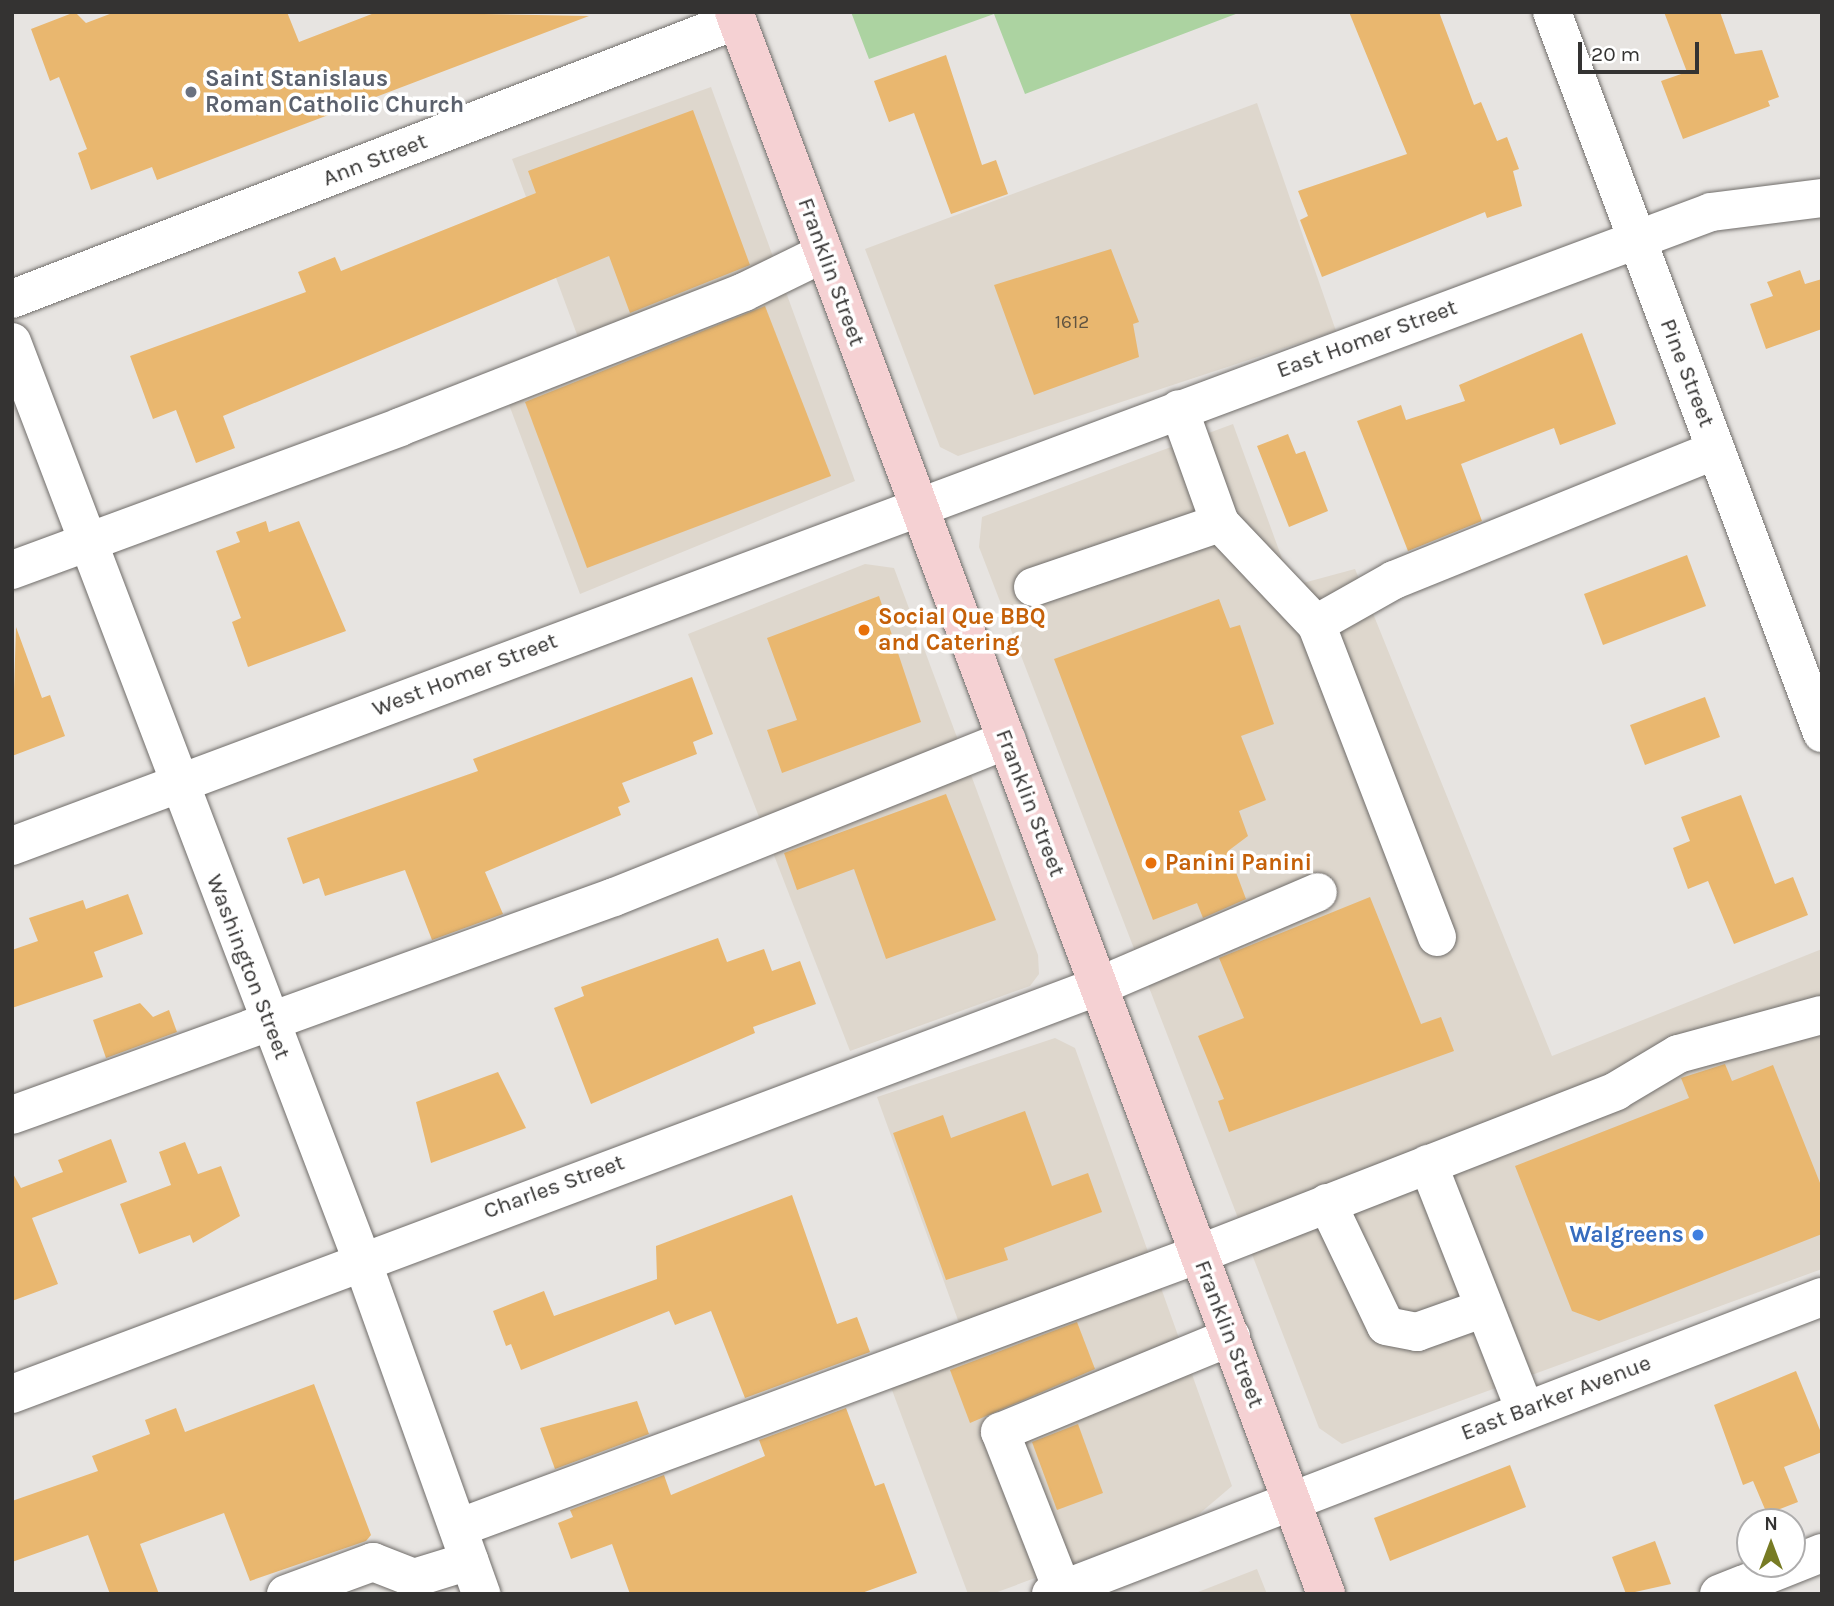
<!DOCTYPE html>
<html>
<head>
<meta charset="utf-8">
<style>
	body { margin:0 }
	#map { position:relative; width:1834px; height:1606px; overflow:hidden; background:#e7e4e1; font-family:Karla,sans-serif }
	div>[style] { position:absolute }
	.built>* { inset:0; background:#ded7cd }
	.green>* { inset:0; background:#acd3a1 }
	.building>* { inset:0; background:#e9b76f }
	.roads { filter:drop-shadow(0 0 2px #706d6a) drop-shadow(0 0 2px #706d6a) }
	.minor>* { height:38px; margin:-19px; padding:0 19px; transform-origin:19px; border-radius:19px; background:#fff }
	.major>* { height:38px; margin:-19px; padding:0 19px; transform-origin:19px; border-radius:19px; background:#f5d1d3 }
	.dots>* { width:19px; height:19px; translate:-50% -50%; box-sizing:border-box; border:4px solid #fff; border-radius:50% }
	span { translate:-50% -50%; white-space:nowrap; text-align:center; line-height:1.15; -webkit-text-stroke:7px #fff; paint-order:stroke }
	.number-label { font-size:19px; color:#615441 }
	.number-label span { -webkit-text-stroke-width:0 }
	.worship-label { font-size:23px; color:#5b616d; font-weight:700 }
	.left { translate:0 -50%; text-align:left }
	.street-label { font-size:23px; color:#343332 }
	.food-label { font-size:23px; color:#c56008; font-weight:700 }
	.shop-label { font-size:23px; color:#366cbe; font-weight:700 }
	.right { translate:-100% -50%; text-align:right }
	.frame { position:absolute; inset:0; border:14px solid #343332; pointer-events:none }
	.north { position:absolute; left:1736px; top:1508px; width:70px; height:70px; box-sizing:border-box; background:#fff; border:2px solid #aeadad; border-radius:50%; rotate:0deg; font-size:19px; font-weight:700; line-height:28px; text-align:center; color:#343332 }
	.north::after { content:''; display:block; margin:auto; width:24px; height:32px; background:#777b24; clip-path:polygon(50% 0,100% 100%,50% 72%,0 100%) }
	.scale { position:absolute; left:1578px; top:42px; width:121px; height:32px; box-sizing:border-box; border:4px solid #343332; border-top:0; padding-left:9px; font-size:21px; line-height:24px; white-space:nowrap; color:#343332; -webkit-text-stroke:5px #fff; paint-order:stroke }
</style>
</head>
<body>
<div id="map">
	<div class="built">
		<i style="clip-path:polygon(711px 87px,855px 481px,580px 594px,496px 370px,579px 340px,512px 159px)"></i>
		<i style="clip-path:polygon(1257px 103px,1336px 331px,958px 456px,940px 447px,865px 249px)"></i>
		<i style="clip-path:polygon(1233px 424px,1292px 586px,1355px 569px,1552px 1056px,1822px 949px,1822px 1269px,1342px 1444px,1319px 1428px,979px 547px,982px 517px)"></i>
		<i style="clip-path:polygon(865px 564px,894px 568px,1038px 955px,1039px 974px,1030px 986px,850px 1051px,688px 634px)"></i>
		<i style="clip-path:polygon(1055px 1038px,1075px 1048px,1232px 1486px,1192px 1520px,992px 1594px,968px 1594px,889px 1382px,959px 1323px,877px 1097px)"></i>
		<i style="clip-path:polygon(1257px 1569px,1267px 1594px,1193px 1594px)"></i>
	</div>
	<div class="green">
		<i style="clip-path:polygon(851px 12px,1241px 12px,1025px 94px,994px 14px,869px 59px)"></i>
	</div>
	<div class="building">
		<i style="clip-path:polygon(75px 12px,86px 23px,115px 12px,287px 12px,299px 42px,377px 12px,589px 16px,157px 180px,152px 167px,91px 190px,78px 153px,87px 149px,59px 77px,50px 81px,31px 29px)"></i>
		<i style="clip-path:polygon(1349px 12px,1439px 12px,1474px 105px,1481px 102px,1497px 141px,1507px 137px,1519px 169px,1513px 171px,1522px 206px,1487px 218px,1485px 212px,1322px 277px,1300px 220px,1308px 216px,1298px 191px,1407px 154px)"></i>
		<i style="clip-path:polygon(1664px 12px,1720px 12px,1735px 54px,1762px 50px,1779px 97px,1768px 101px,1770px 106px,1683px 139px,1661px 81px,1687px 72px)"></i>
		<i style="clip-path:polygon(946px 55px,982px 165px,996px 160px,1008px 194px,951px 214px,914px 113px,889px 122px,874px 81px)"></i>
		<i style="clip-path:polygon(693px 110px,750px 265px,630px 313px,609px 256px,223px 416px,235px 448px,196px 463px,176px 410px,153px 419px,130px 356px,306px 292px,298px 272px,335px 257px,341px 271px,536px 193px,528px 171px)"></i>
		<i style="clip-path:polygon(1111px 249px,1139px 322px,1133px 324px,1139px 357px,1034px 395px,994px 285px)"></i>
		<i style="clip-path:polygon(1800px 270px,1805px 284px,1822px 279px,1822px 329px,1766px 349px,1750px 304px,1773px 296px,1767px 282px)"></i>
		<i style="clip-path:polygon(765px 306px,831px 476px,587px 568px,525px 402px)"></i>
		<i style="clip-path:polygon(1582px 333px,1616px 424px,1560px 445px,1554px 428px,1461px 464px,1482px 521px,1408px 551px,1357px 421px,1401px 405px,1406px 420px,1465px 401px,1459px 385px)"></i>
		<i style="clip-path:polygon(1288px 434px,1296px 454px,1305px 451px,1328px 511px,1289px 527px,1257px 446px)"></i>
		<i style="clip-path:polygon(266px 521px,269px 532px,299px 521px,346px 631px,248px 667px,232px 622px,241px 618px,216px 551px,240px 542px,236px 532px)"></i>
		<i style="clip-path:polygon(1687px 555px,1706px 606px,1603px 645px,1584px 594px)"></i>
		<i style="clip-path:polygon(879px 596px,921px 722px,782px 773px,767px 730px,797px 720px,767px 638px)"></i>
		<i style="clip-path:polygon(1219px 599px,1230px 628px,1240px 625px,1274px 724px,1241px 736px,1266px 800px,1239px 811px,1248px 836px,1228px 851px,1246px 899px,1203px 918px,1197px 903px,1153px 920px,1054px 659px)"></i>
		<i style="clip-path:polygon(16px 627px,42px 698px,50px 695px,65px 736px,12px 756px)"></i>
		<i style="clip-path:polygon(692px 677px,713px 734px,693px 742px,697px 754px,622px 783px,630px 802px,618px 807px,621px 815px,485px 872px,503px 914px,432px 940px,405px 870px,325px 896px,319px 878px,303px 884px,287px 838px,478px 771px,473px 759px)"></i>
		<i style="clip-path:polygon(1705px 697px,1720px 737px,1645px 765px,1630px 725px)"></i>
		<i style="clip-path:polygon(946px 794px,996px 920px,886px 959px,854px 869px,797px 890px,784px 853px)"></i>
		<i style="clip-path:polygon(1741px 795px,1775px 884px,1793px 877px,1808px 915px,1734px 944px,1708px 881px,1688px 889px,1673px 848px,1690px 841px,1681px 817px)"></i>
		<i style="clip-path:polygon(128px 894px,143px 934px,94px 952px,103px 977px,12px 1008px,12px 950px,38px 941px,29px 918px,83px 900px,86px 909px)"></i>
		<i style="clip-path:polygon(1370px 897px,1421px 1024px,1441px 1017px,1454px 1051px,1229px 1132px,1218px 1101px,1224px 1099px,1198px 1036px,1244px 1018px,1219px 958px)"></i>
		<i style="clip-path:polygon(718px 938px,727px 962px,764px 949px,772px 971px,800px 961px,816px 1004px,753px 1027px,755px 1033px,591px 1104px,554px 1008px,584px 996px,581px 987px)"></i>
		<i style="clip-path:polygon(140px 1003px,153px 1017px,169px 1010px,177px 1032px,106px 1058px,93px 1020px)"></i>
		<i style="clip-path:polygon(1725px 1064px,1732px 1081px,1773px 1065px,1822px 1188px,1822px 1234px,1599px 1321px,1572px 1311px,1515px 1166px,1689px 1098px,1681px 1078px)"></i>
		<i style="clip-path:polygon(498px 1072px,526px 1128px,431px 1163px,416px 1102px)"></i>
		<i style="clip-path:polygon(1025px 1111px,1052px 1186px,1088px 1173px,1102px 1212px,1004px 1248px,1008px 1260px,946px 1280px,893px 1133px,943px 1115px,951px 1138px)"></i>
		<i style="clip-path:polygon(111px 1139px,127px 1182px,32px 1218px,58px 1284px,12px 1301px,12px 1172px,21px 1188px,63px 1172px,58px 1160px)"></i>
		<i style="clip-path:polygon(185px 1142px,198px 1174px,221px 1166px,240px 1216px,193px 1243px,190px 1235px,139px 1254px,120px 1204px,171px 1185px,159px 1152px)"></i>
		<i style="clip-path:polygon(792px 1195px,837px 1324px,857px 1317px,870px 1352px,745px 1398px,711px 1311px,675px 1325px,669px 1311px,521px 1370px,511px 1344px,506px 1346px,493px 1311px,544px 1291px,554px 1316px,657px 1279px,656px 1246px)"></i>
		<i style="clip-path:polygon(1077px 1322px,1095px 1369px,970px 1423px,950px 1370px)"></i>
		<i style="clip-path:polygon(1796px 1371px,1822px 1435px,1822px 1452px,1784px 1467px,1798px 1502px,1767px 1514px,1753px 1481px,1743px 1485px,1714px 1405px)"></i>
		<i style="clip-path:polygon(314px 1384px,371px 1535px,366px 1541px,250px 1581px,224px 1513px,140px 1544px,159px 1594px,110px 1594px,88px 1535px,12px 1562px,12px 1501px,98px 1471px,92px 1456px,150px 1434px,145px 1420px,176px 1408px,185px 1432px)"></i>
		<i style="clip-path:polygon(637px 1401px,649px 1434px,555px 1469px,540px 1428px)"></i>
		<i style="clip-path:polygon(846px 1408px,875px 1486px,884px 1483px,917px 1573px,859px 1594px,630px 1594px,612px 1544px,571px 1559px,558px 1523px,573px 1517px,570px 1510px,664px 1475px,671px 1495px,765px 1456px,759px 1440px)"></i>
		<i style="clip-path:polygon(1078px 1424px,1103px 1493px,1057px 1510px,1032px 1442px)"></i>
		<i style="clip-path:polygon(1510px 1465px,1526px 1507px,1390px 1561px,1374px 1518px)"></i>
		<i style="clip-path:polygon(1655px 1541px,1671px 1584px,1626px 1594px,1612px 1557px)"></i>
	</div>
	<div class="roads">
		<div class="minor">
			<i style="left:1552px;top:12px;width:770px;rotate:69.47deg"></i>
			<i style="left:12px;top:299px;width:777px;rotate:-21.05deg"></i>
			<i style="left:12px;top:342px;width:980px;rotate:69.14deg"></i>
			<i style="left:361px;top:1258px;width:357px;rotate:70.3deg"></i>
			<i style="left:1220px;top:523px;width:139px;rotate:46.5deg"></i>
			<i style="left:12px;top:570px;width:414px;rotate:-20.2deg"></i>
			<i style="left:400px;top:427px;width:370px;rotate:-21.4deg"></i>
			<i style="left:744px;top:292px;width:89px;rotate:-26deg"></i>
			<i style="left:1033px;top:587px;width:198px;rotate:-18.9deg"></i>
			<i style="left:1220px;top:523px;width:121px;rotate:-109.8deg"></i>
			<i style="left:12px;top:846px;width:1813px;rotate:-20.46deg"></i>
			<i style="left:1711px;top:212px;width:112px;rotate:-7.2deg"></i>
			<i style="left:1437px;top:937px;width:336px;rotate:-111.1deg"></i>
			<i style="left:1316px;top:624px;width:90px;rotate:-29.4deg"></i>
			<i style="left:1394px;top:580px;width:347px;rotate:-22deg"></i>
			<i style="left:12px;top:1115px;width:640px;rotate:-19.91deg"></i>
			<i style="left:614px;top:897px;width:423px;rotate:-21.8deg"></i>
			<i style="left:1428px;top:1164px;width:264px;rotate:68.5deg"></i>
			<i style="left:1327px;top:1203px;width:136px;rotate:64.4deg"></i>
			<i style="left:1386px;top:1326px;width:32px;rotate:11deg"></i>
			<i style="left:1417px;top:1332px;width:71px;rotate:-19.7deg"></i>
			<i style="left:12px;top:1394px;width:1161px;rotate:-20.57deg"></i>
			<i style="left:1099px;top:986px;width:238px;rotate:-23.2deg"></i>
			<i style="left:458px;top:1528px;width:790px;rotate:-20.29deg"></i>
			<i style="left:1199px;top:1254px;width:448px;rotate:-21.3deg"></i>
			<i style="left:1616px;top:1091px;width:72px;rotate:-30.8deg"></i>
			<i style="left:1678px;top:1054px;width:149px;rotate:-15.2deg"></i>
			<i style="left:1062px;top:1589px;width:169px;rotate:-111.5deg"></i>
			<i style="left:1000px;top:1432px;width:250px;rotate:-22.4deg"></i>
			<i style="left:286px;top:1594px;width:93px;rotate:-20.2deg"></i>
			<i style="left:373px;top:1562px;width:44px;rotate:21.3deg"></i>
			<i style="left:414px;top:1578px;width:58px;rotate:-17.2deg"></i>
			<i style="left:1051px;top:1594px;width:826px;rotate:-21.07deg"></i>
			<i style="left:1719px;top:1594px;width:111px;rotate:-21.7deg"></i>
		</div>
		<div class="major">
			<i style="left:734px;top:12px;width:1689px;rotate:69.48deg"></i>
		</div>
	</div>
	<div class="dots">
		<i style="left:191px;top:92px;background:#6b7280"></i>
		<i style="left:864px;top:630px;background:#e8710a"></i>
		<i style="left:1151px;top:863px;background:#e8710a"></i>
		<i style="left:1698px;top:1235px;background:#3f7fe0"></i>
	</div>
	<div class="number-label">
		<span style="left:1072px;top:323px">1612</span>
	</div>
	<div class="worship-label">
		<span class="left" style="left:205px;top:92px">Saint Stanislaus<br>Roman Catholic Church</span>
	</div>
	<div class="street-label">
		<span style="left:375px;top:160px;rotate:-21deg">Ann Street</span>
		<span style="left:831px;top:272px;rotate:70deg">Franklin Street</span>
		<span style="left:1367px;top:339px;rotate:-20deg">East Homer Street</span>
		<span style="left:1687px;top:373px;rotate:69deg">Pine Street</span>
		<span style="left:465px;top:675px;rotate:-21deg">West Homer Street</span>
		<span style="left:1030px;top:803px;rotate:69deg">Franklin Street</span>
		<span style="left:248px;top:967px;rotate:69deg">Washington Street</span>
		<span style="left:554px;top:1187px;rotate:-20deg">Charles Street</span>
		<span style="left:1229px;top:1334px;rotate:69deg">Franklin Street</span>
		<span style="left:1556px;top:1398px;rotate:-21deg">East Barker Avenue</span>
	</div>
	<div class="food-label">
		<span class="left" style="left:878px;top:630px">Social Que BBQ<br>and Catering</span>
		<span class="left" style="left:1165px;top:863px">Panini Panini</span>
	</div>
	<div class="shop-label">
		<span class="right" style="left:1684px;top:1235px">Walgreens</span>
	</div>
	<div class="frame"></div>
	<div class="north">N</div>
	<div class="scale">20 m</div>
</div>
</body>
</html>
